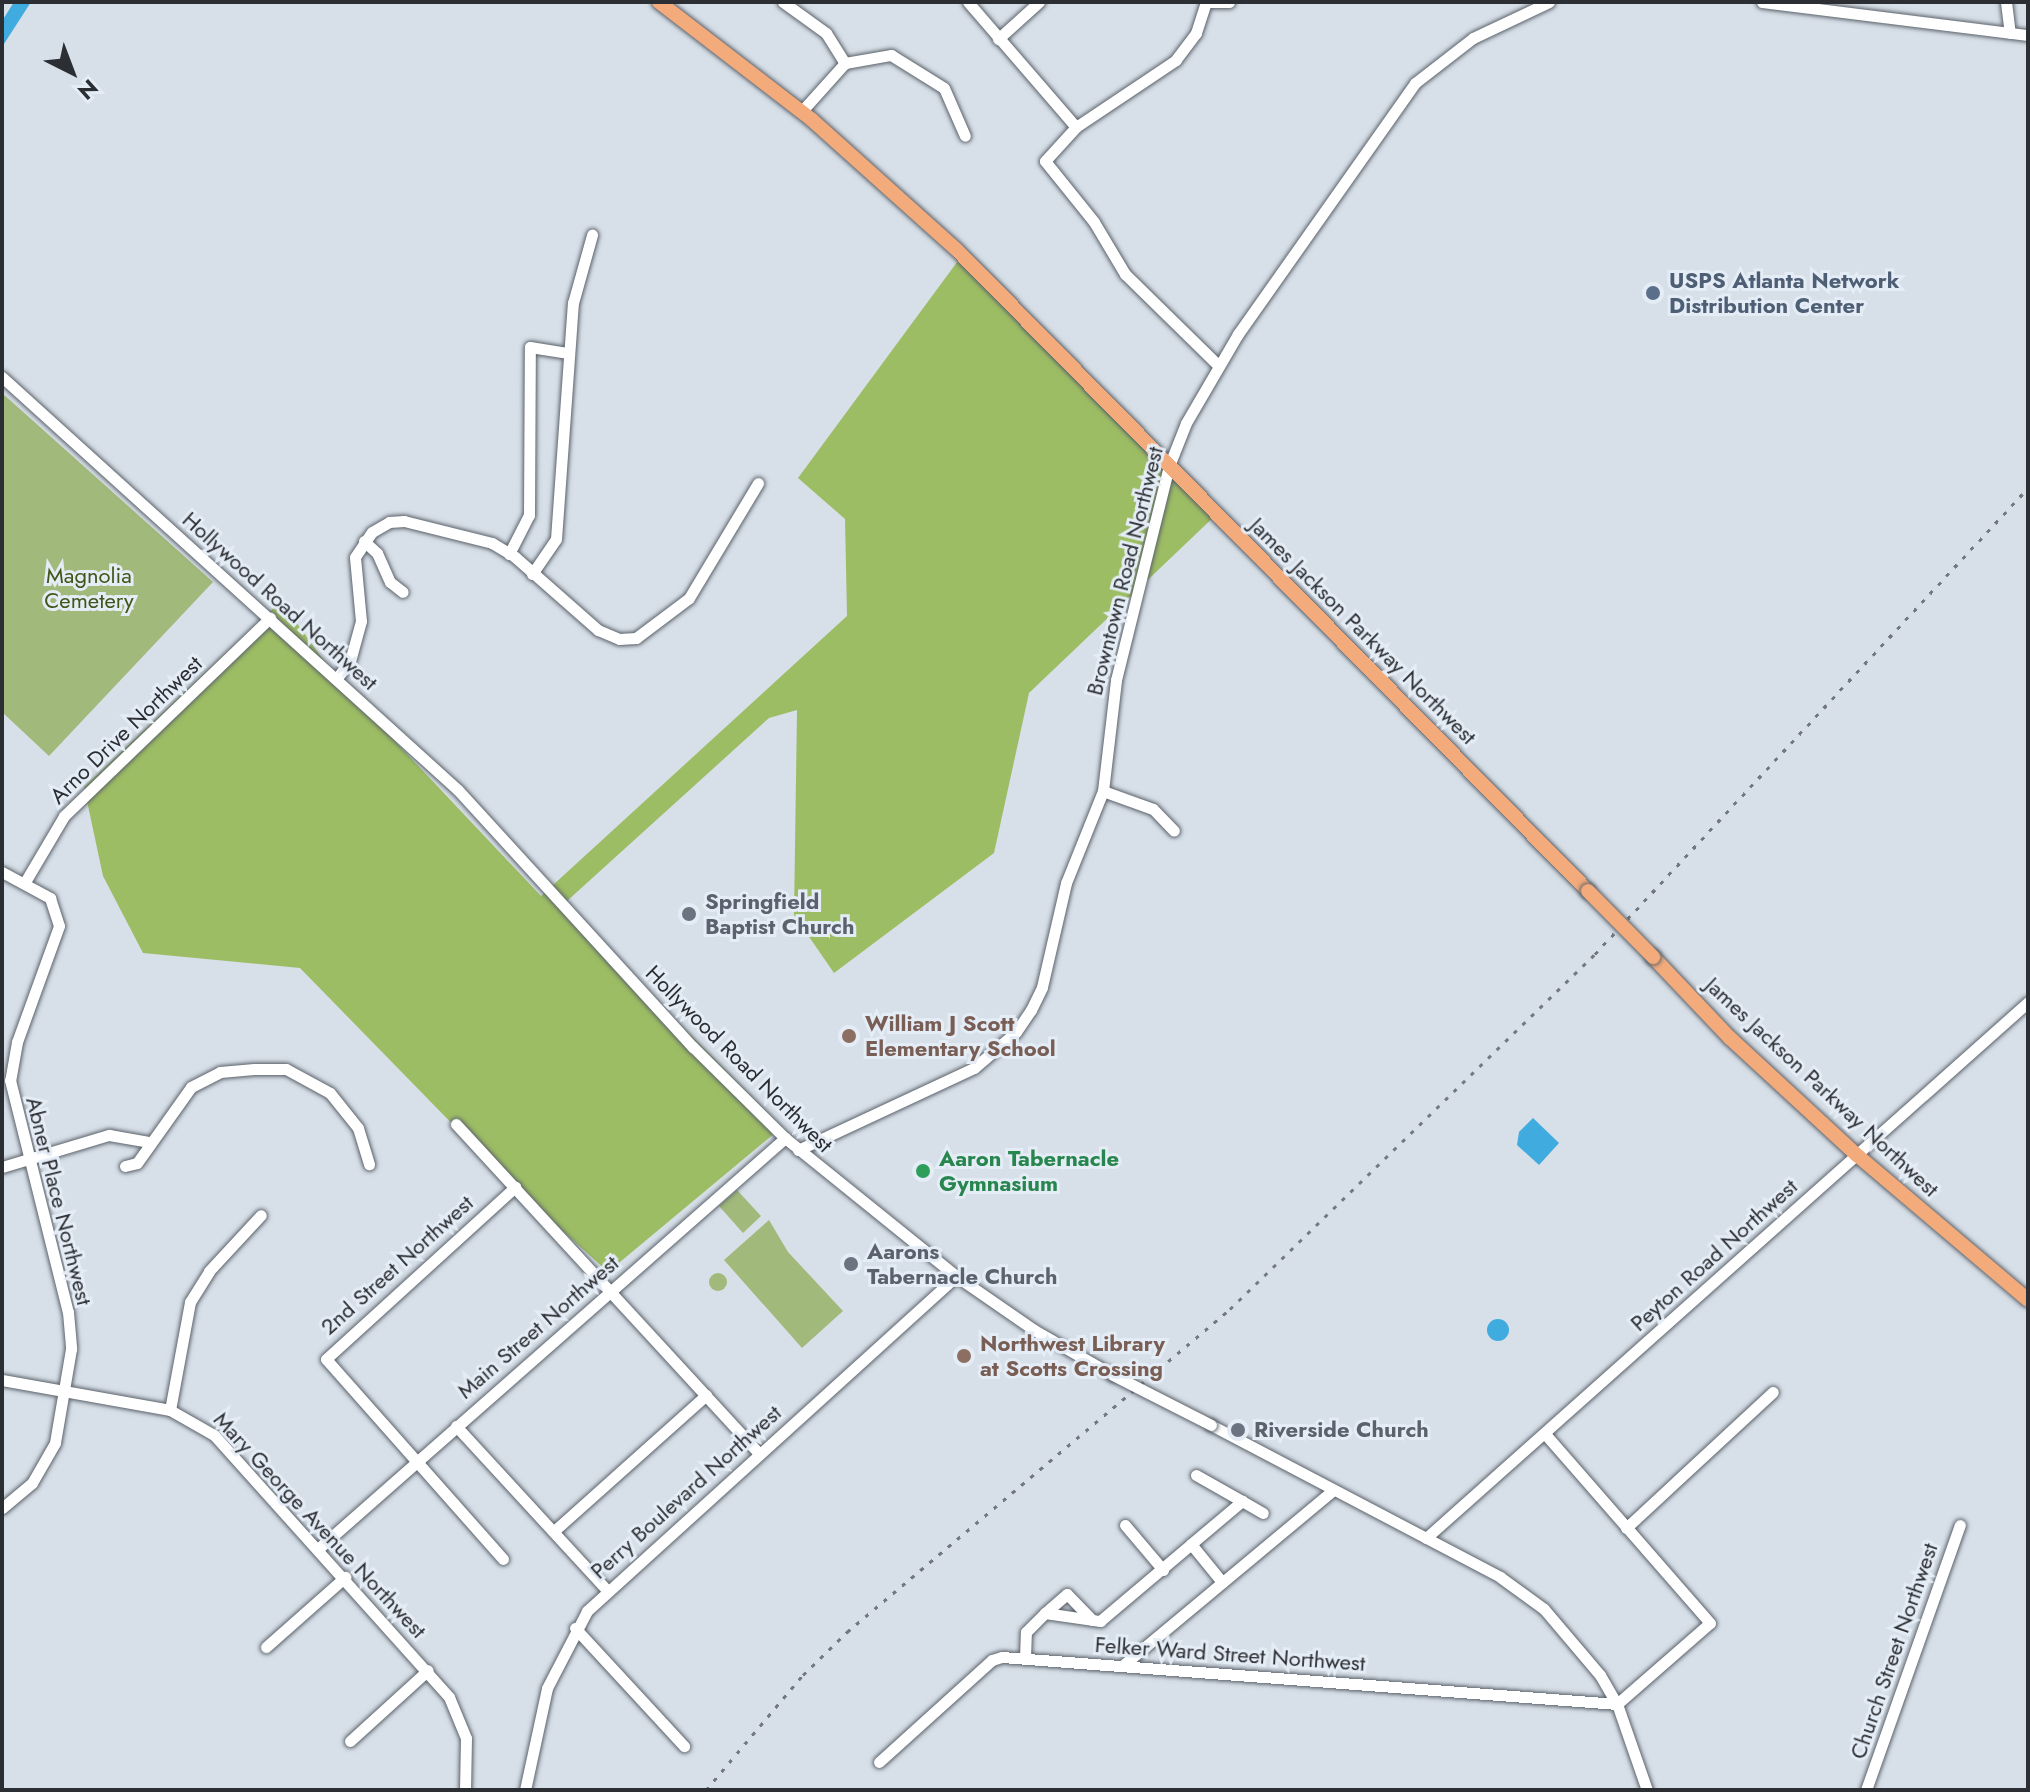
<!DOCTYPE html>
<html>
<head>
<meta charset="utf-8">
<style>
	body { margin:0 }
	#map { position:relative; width:2030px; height:1792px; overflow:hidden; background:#d7dfe8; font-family:Jost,sans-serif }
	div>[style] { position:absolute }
	.green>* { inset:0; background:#a1b97a }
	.round { border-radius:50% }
	.forest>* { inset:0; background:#9dbd64 }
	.water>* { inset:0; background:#40abde }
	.roads { filter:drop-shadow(0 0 2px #5b626a) drop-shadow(0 0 2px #5b626a) }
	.minor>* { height:11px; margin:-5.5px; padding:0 5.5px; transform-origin:5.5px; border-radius:5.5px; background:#fff }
	.major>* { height:14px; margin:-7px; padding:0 7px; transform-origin:7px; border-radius:7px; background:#f3ab7c }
	.rail>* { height:3px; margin-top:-1.5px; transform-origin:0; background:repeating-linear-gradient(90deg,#73787f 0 4px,transparent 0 12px) }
	.bridges { filter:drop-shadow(0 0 2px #5b626a) drop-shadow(0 0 2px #5b626a) }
	.minor-bridge>* { height:11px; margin:-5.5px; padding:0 5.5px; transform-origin:5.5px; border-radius:5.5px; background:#fff }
	.major-bridge>* { height:14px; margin:-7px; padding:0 7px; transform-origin:7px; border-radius:7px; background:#f3ab7c }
	.dots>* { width:22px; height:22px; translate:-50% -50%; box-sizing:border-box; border:4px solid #e4ecf6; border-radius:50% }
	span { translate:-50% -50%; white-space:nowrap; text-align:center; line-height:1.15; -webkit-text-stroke:6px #e4ecf6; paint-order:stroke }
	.service-label { font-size:22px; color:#4e5e75; font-weight:700 }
	.left { translate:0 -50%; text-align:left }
	.street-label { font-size:22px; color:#2b2e32 }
	.park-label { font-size:22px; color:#425617 }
	.worship-label { font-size:22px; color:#5b616d; font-weight:700 }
	.education-label { font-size:22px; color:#785e54; font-weight:700 }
	.leisure-label { font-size:22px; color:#27864d; font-weight:700 }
	.frame { position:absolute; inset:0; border:4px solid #2b2e32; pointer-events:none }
	.north { position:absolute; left:32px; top:32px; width:80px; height:80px; -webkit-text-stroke:6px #e4ecf6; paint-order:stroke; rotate:138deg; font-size:22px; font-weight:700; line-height:32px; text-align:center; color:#2b2e32 }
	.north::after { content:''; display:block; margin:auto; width:28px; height:36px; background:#2b2e32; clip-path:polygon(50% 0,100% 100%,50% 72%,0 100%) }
</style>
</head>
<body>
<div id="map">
	<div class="green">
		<i style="clip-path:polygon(2px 393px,213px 582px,49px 756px,2px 712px)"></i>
		<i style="clip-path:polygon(737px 1190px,761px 1216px,743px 1233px,719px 1206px)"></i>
		<i style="clip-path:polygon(769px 1220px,788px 1252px,843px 1311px,802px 1348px,724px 1260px)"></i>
		<i class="round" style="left:709px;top:1273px;width:18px;height:18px"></i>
	</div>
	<div class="forest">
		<i style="clip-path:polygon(963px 254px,1219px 512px,1029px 693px,994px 853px,834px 973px,794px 915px,797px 710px,769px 718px,567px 901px,616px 960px,782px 1127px,608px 1272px,511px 1184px,300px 968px,143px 953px,103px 876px,84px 787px,281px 601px,340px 683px,541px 896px,847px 616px,845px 519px,798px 478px)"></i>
	</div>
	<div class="water">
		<i style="clip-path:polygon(14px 2px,31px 2px,2px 47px,2px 21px)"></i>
		<i style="clip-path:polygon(1533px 1118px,1559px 1143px,1539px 1165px,1517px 1145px,1519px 1132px)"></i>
		<i class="round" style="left:1487px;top:1319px;width:22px;height:22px"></i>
	</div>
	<div class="roads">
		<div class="minor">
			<i style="left:783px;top:2px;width:53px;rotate:35.8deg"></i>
			<i style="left:826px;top:33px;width:36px;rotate:58deg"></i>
			<i style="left:968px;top:2px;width:165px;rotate:49.2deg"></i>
			<i style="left:1206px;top:2px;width:33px;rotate:108deg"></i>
			<i style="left:1196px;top:33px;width:34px;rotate:127deg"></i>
			<i style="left:1176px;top:60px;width:120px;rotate:146.2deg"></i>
			<i style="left:1076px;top:127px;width:46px;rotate:132.4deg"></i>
			<i style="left:1045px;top:161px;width:78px;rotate:51.2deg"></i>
			<i style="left:1094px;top:222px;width:61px;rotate:59.2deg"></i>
			<i style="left:1125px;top:274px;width:130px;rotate:44.4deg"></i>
			<i style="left:1210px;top:2px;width:19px"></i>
			<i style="left:1762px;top:2px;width:268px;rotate:7.1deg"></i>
			<i style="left:2006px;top:2px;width:31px;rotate:83deg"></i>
			<i style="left:998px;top:39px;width:55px;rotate:-42.1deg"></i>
			<i style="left:801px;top:112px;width:66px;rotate:-48.1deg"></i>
			<i style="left:845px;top:63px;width:47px;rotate:-9.9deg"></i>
			<i style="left:891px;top:55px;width:62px;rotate:31.9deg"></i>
			<i style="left:944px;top:88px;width:52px;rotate:66.4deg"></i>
			<i style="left:2px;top:377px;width:615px;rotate:42.17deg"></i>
			<i style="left:458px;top:790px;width:348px;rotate:47.6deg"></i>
			<i style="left:693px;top:1047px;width:129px;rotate:44.7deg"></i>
			<i style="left:785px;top:1138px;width:220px;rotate:38.9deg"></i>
			<i style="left:956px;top:1276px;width:95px;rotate:34.7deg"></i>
			<i style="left:1034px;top:1330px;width:91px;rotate:29.7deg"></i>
			<i style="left:364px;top:541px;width:18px;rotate:43deg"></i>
			<i style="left:377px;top:553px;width:32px;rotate:66deg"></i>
			<i style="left:390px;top:582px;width:16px;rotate:38deg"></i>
			<i style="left:509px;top:554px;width:44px;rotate:-62.9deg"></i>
			<i style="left:529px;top:515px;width:168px;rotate:-89.7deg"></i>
			<i style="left:530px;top:347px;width:39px;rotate:9deg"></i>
			<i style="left:532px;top:574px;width:42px;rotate:-55.6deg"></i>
			<i style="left:556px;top:539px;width:237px;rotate:-85.9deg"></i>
			<i style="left:573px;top:303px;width:71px;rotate:-74.4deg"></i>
			<i style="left:337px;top:678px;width:21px;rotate:-53deg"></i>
			<i style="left:350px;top:661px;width:41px;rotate:-74.6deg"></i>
			<i style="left:361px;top:621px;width:64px;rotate:-95.4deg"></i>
			<i style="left:355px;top:557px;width:30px;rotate:-56deg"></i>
			<i style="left:372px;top:532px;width:20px;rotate:-30deg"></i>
			<i style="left:389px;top:522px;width:15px;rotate:-4deg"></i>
			<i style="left:404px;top:521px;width:91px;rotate:14deg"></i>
			<i style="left:492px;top:543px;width:27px;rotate:31deg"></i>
			<i style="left:515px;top:557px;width:111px;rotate:41.3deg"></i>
			<i style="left:598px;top:630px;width:23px;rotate:23deg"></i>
			<i style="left:619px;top:639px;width:17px;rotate:-3deg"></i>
			<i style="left:636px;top:638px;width:66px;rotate:-37deg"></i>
			<i style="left:689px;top:598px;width:134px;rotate:-59deg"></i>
			<i style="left:1103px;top:791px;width:53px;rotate:19.8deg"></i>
			<i style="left:1153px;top:809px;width:30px;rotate:46deg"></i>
			<i style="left:2px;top:872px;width:55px;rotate:28.4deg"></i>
			<i style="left:50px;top:898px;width:29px;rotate:72deg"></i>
			<i style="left:59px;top:926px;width:123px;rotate:109.9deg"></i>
			<i style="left:17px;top:1042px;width:39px;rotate:100deg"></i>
			<i style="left:10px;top:1080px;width:239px;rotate:76deg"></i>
			<i style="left:68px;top:1312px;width:37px;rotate:85deg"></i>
			<i style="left:71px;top:1349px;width:95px;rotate:99.7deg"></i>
			<i style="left:55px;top:1443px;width:46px;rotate:119.9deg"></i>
			<i style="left:32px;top:1483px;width:39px;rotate:140deg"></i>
			<i style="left:25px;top:882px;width:77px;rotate:-59.4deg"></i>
			<i style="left:64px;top:816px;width:286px;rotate:-43.9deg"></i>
			<i style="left:456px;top:1124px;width:447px;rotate:47.4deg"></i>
			<i style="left:798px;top:1150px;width:194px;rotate:-25deg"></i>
			<i style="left:974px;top:1068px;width:55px;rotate:-40.6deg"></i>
			<i style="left:1016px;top:1032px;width:27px;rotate:-56deg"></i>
			<i style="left:1031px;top:1010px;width:25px;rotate:-64deg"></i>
			<i style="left:1042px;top:987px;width:107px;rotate:-77deg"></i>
			<i style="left:1066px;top:883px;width:99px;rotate:-68.1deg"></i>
			<i style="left:1103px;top:791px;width:112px;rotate:-83.3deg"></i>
			<i style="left:1116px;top:680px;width:220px;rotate:-76.1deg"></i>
			<i style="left:1169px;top:466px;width:46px;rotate:-68.4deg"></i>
			<i style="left:1186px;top:423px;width:103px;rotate:-59.7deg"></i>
			<i style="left:1238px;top:334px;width:307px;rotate:-54.8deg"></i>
			<i style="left:1415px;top:83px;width:73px;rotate:-37.8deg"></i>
			<i style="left:1473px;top:38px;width:84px;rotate:-25.3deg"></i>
			<i style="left:125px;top:1166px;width:12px;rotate:-14deg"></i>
			<i style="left:137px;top:1163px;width:93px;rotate:-54.6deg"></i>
			<i style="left:191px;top:1087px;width:33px;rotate:-27deg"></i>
			<i style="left:220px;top:1072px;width:34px;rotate:-5deg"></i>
			<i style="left:254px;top:1069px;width:32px"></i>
			<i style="left:286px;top:1069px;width:50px;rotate:28.6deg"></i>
			<i style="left:330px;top:1093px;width:45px;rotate:51.3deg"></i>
			<i style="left:358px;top:1128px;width:38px;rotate:73deg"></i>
			<i style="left:2px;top:1167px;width:112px;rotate:-16.7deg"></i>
			<i style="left:109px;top:1135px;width:40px;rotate:10deg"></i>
			<i style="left:2px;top:1380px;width:171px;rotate:10.1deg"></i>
			<i style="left:170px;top:1410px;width:51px;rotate:29.6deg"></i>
			<i style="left:214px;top:1435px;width:352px;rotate:48.1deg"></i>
			<i style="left:449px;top:1697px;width:44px;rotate:67.5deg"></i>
			<i style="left:466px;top:1738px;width:52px;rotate:91.1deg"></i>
			<i style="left:170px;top:1410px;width:110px;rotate:-79.5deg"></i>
			<i style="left:190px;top:1302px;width:36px;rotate:-58deg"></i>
			<i style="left:209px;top:1271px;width:76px;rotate:-47.1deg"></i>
			<i style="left:1211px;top:1425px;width:327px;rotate:27.7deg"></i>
			<i style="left:1500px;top:1577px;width:54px;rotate:36deg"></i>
			<i style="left:1544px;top:1609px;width:87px;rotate:49.7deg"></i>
			<i style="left:1600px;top:1675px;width:34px;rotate:60deg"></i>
			<i style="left:1617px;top:1704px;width:91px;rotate:70.8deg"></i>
			<i style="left:456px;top:1426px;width:223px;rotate:47.4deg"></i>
			<i style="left:1196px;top:1475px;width:53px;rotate:29.5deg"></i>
			<i style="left:1125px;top:1525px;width:59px;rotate:49.8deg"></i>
			<i style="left:1626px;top:1528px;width:200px;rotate:-42.8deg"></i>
			<i style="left:554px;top:1531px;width:204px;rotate:-41.8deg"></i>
			<i style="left:1426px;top:1538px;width:806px;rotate:-41.68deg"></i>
			<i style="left:319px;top:1548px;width:621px;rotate:-41.34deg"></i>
			<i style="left:503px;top:1559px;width:267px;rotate:-131.5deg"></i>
			<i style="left:326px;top:1359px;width:256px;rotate:-42.3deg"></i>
			<i style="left:1222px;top:1582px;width:49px;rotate:-129.2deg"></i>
			<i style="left:1191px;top:1544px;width:67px;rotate:-40.1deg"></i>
			<i style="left:1242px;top:1501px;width:24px;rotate:30deg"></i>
			<i style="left:1045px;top:1613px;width:29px;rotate:-41deg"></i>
			<i style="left:1067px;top:1594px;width:36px;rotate:46deg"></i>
			<i style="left:575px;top:1628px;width:161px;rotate:47.3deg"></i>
			<i style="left:266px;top:1647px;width:106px;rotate:-41.5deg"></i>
			<i style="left:1025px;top:1658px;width:26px;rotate:-88deg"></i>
			<i style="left:1026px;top:1632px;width:27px;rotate:-45deg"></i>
			<i style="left:1045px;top:1613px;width:56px;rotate:8.3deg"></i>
			<i style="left:1100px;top:1621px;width:119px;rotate:-40.2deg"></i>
			<i style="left:1122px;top:1666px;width:275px;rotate:-39.8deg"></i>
			<i style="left:350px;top:1741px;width:105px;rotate:-42.3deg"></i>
			<i style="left:879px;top:1762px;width:152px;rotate:-42.1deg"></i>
			<i style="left:992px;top:1660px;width:10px;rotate:-17deg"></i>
			<i style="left:1002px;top:1657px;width:617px;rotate:4.37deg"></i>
			<i style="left:1617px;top:1704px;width:123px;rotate:-41.1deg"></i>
			<i style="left:1710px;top:1623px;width:252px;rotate:-131.1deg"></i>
			<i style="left:525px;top:1790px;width:104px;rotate:-77.8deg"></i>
			<i style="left:547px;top:1688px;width:87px;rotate:-62.5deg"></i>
			<i style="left:587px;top:1611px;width:498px;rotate:-42.2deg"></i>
			<i style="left:1866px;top:1790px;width:281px;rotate:-70.5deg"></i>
		</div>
		<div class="major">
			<i style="left:659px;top:2px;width:193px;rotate:37.6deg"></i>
			<i style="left:812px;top:120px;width:195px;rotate:41.9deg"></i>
			<i style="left:957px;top:250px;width:899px;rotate:45.45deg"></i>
			<i style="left:1653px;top:957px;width:112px;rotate:46.5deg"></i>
			<i style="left:1730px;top:1038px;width:173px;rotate:42.7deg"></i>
			<i style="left:1857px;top:1155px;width:224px;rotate:40.3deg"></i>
		</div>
	</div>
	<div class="rail">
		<i style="left:706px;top:1790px;width:150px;rotate:-49.9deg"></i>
		<i style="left:803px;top:1675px;width:62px;rotate:-44.3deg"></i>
		<i style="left:847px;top:1632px;width:501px;rotate:-40.14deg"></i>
		<i style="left:1230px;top:1309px;width:509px;rotate:-44.2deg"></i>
		<i style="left:1595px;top:954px;width:636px;rotate:-47.1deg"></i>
	</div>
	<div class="bridges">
		<div class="minor-bridge">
			<i style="left:1113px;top:1375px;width:110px;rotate:27deg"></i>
		</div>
		<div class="major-bridge">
			<i style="left:1588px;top:891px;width:93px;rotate:45.4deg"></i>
		</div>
	</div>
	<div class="dots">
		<i style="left:1653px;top:293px;background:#5c6f8a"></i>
		<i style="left:689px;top:914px;background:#6b7280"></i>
		<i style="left:849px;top:1036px;background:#8d6e63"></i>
		<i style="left:923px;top:1171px;background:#2e9e5b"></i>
		<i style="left:851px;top:1264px;background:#6b7280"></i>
		<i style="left:964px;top:1356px;background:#8d6e63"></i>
		<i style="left:1238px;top:1430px;background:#6b7280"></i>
	</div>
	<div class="service-label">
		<span class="left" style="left:1669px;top:293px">USPS Atlanta Network<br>Distribution Center</span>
	</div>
	<div class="street-label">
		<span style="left:1125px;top:571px;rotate:-76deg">Browntown Road Northwest</span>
		<span style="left:280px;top:601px;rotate:42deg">Hollywood Road Northwest</span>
		<span style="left:1363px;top:631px;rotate:45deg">James Jackson Parkway Northwest</span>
		<span style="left:126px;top:730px;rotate:-44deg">Arno Drive Northwest</span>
		<span style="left:739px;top:1059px;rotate:45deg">Hollywood Road Northwest</span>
		<span style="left:1822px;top:1087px;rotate:43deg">James Jackson Parkway Northwest</span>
		<span style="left:59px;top:1201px;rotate:76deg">Abner Place Northwest</span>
		<span style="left:1714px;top:1255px;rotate:-42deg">Peyton Road Northwest</span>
		<span style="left:397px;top:1265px;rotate:-42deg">2nd Street Northwest</span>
		<span style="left:538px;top:1327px;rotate:-41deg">Main Street Northwest</span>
		<span style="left:686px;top:1492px;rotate:-42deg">Perry Boulevard Northwest</span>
		<span style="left:320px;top:1525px;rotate:47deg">Mary George Avenue Northwest</span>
		<span style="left:1894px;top:1651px;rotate:-71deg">Church Street Northwest</span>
		<span style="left:1230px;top:1654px;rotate:4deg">Felker Ward Street Northwest</span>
	</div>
	<div class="park-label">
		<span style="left:89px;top:588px">Magnolia<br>Cemetery</span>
	</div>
	<div class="worship-label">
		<span class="left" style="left:705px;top:914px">Springfield<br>Baptist Church</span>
		<span class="left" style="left:867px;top:1264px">Aarons<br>Tabernacle Church</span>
		<span class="left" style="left:1254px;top:1430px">Riverside Church</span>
	</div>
	<div class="education-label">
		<span class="left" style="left:865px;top:1036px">William J Scott<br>Elementary School</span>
		<span class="left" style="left:980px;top:1356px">Northwest Library<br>at Scotts Crossing</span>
	</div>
	<div class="leisure-label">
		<span class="left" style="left:939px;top:1171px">Aaron Tabernacle<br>Gymnasium</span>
	</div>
	<div class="frame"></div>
	<div class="north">N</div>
</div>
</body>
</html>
